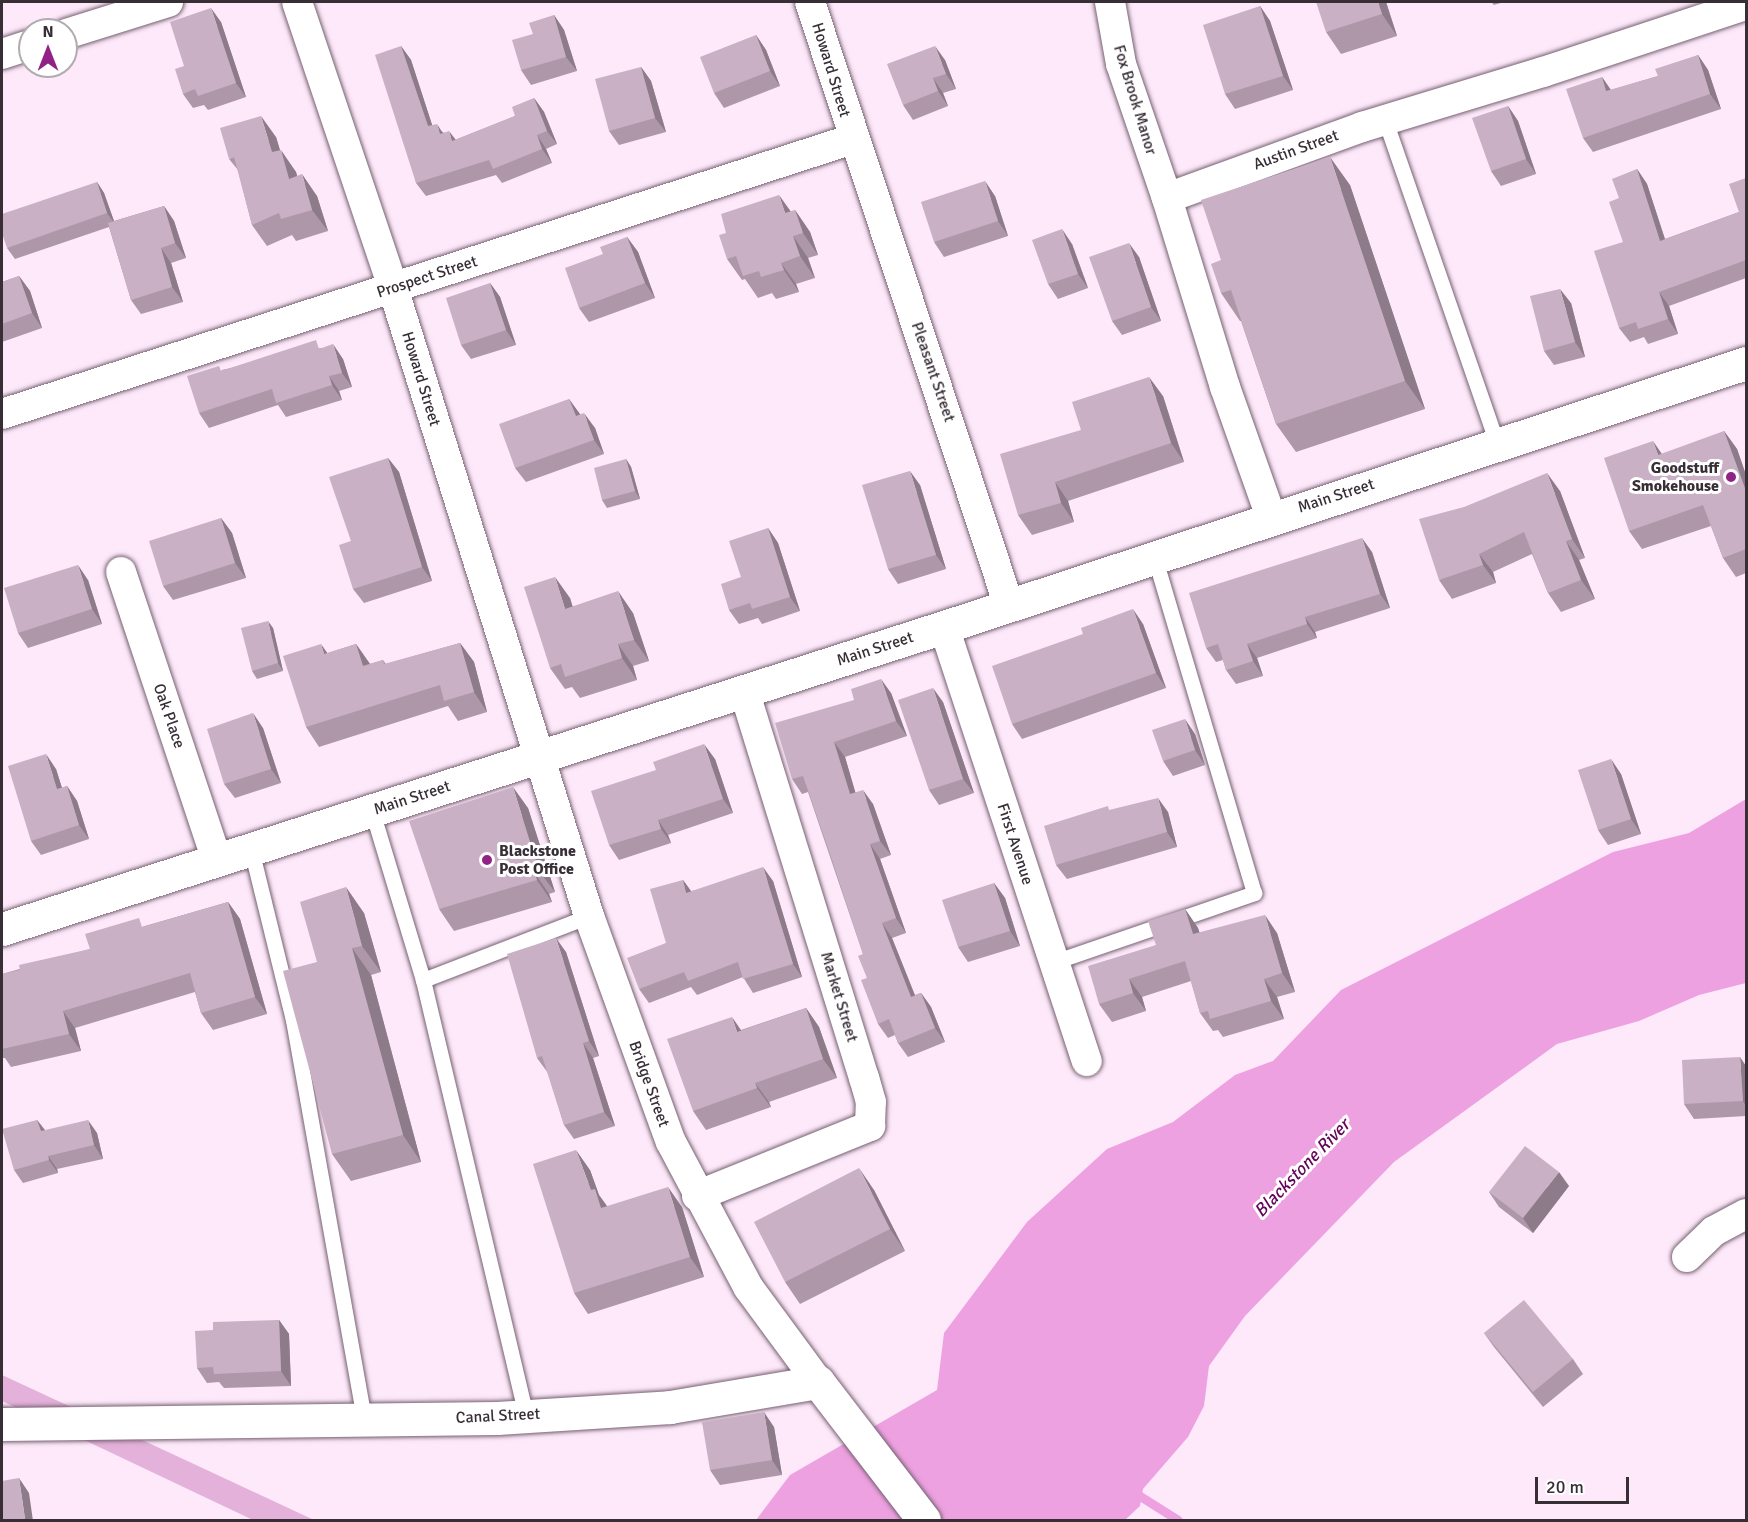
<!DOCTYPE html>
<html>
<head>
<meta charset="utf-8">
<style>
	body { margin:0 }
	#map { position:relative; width:1748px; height:1522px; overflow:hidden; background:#fde9f9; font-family:Signika,sans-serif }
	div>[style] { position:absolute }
	.green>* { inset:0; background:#e3b1da }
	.water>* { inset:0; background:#eea1e1 }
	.stream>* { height:9px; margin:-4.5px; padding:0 4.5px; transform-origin:4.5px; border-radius:4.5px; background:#eea1e1 }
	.roads { filter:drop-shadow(0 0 2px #766071) drop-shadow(0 0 2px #766071) }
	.service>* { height:15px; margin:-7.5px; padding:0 7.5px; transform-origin:7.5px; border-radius:7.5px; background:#fff }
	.minor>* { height:30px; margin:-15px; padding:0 15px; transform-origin:15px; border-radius:15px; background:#fff }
	.tertiary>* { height:33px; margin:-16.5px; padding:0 16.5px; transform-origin:16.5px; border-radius:16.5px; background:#fff }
	.secondary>* { height:33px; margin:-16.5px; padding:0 16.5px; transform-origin:16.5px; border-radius:16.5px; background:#fff }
	.wall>* { inset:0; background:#ad97a9 }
	.shaded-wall>* { inset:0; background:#8d7b89 }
	.building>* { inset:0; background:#c9b0c4 }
	.dots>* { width:16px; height:16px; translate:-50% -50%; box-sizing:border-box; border:3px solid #fff; border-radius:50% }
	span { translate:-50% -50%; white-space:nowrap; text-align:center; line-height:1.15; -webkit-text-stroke:6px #fff; paint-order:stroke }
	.street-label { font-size:16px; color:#372e36 }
	.poi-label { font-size:16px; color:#372e36; font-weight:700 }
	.right { translate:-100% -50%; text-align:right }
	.left { translate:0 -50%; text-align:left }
	.water-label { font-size:18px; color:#63045b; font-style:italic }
	.frame { position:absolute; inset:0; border:3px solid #372e36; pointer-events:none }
	.north { position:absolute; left:18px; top:18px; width:60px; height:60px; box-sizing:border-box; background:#fff; border:2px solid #afabaf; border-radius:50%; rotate:0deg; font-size:16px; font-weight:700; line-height:24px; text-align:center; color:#372e36 }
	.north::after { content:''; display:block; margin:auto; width:21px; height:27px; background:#902385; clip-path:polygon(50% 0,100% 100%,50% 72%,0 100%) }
	.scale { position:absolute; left:1535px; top:1477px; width:94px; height:27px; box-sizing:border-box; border:3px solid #372e36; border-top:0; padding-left:8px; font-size:18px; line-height:21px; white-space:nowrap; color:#372e36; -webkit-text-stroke:4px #fff; paint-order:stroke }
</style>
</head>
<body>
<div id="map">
	<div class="green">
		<i style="clip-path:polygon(2px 1375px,196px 1465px,314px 1520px,253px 1520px,2px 1401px)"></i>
	</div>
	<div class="water">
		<i style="clip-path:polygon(1746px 799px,1746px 983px,1699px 995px,1639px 1021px,1557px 1044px,1394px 1162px,1245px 1316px,1209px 1366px,1204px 1406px,1188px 1437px,1143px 1489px,1140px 1506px,1125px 1520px,756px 1520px,790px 1475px,937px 1390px,944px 1333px,1027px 1222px,1107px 1149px,1173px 1122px,1235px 1075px,1273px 1061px,1341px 990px,1613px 852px,1689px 833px)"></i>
	</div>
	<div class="stream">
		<i style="left:1132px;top:1491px;width:54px;rotate:32.2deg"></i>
	</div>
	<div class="roads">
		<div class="service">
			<i style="left:1385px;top:120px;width:343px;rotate:70.9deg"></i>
			<i style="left:372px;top:811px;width:177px;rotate:73.2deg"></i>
			<i style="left:423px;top:980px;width:447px;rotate:76.7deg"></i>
			<i style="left:251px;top:849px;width:176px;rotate:76.2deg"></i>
			<i style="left:293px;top:1020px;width:406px;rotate:79.9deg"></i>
			<i style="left:1054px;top:962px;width:212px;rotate:-19deg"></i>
			<i style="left:1254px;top:893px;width:352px;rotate:-106.5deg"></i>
			<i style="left:423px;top:980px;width:178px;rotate:-21.1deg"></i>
		</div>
		<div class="minor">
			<i style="left:297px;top:2px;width:302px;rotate:71.4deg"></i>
			<i style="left:393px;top:288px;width:658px;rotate:72.67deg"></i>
			<i style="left:589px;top:916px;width:240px;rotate:70.1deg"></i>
			<i style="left:671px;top:1142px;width:164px;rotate:62deg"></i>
			<i style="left:748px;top:1287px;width:118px;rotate:53.6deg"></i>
			<i style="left:810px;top:2px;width:636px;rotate:71.76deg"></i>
			<i style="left:1110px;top:2px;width:63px;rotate:79.9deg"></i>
			<i style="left:1121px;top:64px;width:142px;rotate:71.1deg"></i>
			<i style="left:66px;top:34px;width:107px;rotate:-17.4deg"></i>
			<i style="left:2px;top:54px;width:29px;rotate:-18deg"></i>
			<i style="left:2px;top:414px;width:894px;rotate:-17.91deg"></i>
			<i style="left:1271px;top:517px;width:138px;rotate:-109.5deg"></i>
			<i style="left:1225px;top:387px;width:198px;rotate:-107.1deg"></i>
			<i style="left:1167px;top:198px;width:208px;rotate:-20deg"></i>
			<i style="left:1362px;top:127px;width:189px;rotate:-16.9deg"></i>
			<i style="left:1543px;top:72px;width:214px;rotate:-18.3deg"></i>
			<i style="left:121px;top:572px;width:304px;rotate:71.6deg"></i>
			<i style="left:944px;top:627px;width:457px;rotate:71.8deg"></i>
			<i style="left:697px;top:1196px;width:187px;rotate:-22deg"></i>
			<i style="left:870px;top:1126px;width:24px;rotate:-88deg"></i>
			<i style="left:871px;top:1102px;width:25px;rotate:-106deg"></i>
			<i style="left:864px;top:1078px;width:405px;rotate:-107.2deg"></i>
			<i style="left:1687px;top:1257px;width:37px;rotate:-44deg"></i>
			<i style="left:1714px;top:1231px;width:36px;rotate:-28deg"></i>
		</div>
		<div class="tertiary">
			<i style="left:2px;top:1424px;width:495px;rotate:-0.7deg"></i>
			<i style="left:497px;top:1418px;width:173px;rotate:-3.6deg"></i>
			<i style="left:670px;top:1407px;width:150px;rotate:-9.6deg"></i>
			<i style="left:818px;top:1382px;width:174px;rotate:52.5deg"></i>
		</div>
		<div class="secondary">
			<i style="left:2px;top:929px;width:989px;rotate:-17.78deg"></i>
			<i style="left:944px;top:627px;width:844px;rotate:-18.22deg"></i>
		</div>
	</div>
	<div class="wall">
		<i style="clip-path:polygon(1386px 2px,1397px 36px,1341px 54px,1326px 32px)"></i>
		<i style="clip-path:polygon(1491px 2px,1504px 2px,1494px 5px)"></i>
		<i style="clip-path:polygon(1260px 6px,1270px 21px,1293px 90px,1235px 109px,1225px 94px)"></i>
		<i style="clip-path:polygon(554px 15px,564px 30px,577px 71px,531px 85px,521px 70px,533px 34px)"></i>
		<i style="clip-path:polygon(221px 22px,246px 97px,208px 110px,204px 105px,193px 108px,183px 94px,184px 66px)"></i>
		<i style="clip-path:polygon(756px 35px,766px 50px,780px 86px,724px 108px,714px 93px)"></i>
		<i style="clip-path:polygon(401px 46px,411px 60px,432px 125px,455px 140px,515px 116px,534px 98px,544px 112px,557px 144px,546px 149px,552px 163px,502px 183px,496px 175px,426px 196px,416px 183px)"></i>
		<i style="clip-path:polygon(1698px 55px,1708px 70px,1721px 109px,1593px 152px,1583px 138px,1602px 77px,1611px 90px,1658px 76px)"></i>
		<i style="clip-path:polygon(945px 60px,956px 89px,943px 93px,948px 106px,913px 120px,903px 105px)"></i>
		<i style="clip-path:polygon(641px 67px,651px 81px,666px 132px,619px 145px,609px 131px)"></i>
		<i style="clip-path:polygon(1508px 106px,1518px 121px,1536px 174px,1501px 186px,1491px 171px)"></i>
		<i style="clip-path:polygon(276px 137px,280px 150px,296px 172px,297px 176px,317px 196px,328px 231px,296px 241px,292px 235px,267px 246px,252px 225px,238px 170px,229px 159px)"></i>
		<i style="clip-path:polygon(1637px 169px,1647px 184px,1665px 239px,1739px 212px,1746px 178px,1746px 278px,1669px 306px,1678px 334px,1648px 344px,1644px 337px,1630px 342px,1619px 328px,1623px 242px,1619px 198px)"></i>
		<i style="clip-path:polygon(97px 182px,104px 193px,114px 221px,164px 206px,174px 221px,186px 258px,171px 263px,183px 302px,141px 314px,131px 300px,109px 227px,15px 259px,7px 248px)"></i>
		<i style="clip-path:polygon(1350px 185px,1425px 409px,1296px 452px,1276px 424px,1241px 321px,1240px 321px,1221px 293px,1221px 260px)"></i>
		<i style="clip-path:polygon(995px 196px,1008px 236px,944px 257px,934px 242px)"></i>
		<i style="clip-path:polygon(795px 210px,810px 232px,818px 255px,808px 258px,815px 278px,796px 284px,799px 292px,776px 299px,772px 293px,758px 298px,745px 279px,742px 280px,727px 259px,791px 212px)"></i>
		<i style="clip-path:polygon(627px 237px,638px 252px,655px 298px,589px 322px,579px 308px,603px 254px)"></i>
		<i style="clip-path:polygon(1072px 244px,1088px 288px,1058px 299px,1048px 284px)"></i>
		<i style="clip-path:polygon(1139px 257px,1161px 321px,1122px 335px,1112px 321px)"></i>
		<i style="clip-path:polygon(19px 276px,30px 291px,42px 328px,2px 342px,2px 282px)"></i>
		<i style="clip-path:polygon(490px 283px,500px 297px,516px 345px,471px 359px,461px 345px)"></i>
		<i style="clip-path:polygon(1571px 303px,1585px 357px,1554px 365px,1544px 351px)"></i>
		<i style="clip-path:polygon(321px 348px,343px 359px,352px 387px,339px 391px,342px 400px,286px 417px,278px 405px,209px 428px,199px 413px,222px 370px)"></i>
		<i style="clip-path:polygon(1163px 396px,1184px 462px,1068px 501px,1074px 522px,1032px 535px,1018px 515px,1081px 430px)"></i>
		<i style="clip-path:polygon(569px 399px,580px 415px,595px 428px,604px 454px,526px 482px,515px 468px)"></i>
		<i style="clip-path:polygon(1724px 431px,1737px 449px,1746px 475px,1746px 573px,1736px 577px,1723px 558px,1711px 526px,1642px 549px,1629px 531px)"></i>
		<i style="clip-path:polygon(388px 458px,399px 472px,432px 581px,364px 603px,353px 589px,351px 541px)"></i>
		<i style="clip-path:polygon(626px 459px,631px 467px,640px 499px,607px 508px,602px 500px)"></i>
		<i style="clip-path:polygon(920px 485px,946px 569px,898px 584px,888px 569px)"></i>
		<i style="clip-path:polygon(1560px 491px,1585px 558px,1579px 560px,1595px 599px,1561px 612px,1548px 593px,1532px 554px,1493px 572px,1496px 583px,1452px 599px,1439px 580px)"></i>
		<i style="clip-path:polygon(221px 518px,232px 533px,246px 578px,173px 600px,163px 586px)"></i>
		<i style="clip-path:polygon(768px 528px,778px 543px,800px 611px,762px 624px,758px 618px,739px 624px,729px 610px,741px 577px)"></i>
		<i style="clip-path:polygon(1372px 552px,1390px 608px,1315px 632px,1317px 638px,1257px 658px,1263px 676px,1236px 684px,1226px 670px,1223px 660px,1216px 662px,1206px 648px)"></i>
		<i style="clip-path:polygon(88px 580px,102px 624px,28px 648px,18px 633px)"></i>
		<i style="clip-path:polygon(570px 598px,572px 606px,633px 613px,649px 661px,633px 666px,637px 680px,580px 698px,572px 687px,565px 689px,550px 668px)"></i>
		<i style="clip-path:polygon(1143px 624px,1166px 688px,1022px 739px,1012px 724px)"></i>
		<i style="clip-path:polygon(273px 628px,283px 671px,257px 679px,252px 671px)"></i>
		<i style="clip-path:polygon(460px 643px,474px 662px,487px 712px,458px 721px,448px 706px,319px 747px,306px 727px,328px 653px,356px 644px,370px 664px,383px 660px,386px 664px)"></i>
		<i style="clip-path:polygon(891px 693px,907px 736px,845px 757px,855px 792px,873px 804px,891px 855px,880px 859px,906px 933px,892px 938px,915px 995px,921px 993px,931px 1007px,945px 1042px,908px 1057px,898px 1043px,895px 1035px,888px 1038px,878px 1024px,867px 978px,863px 954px,808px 792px,802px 794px,792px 779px,854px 700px)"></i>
		<i style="clip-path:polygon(943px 702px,974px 793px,939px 805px,929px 790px)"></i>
		<i style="clip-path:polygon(263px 728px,281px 783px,235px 798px,224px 784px)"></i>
		<i style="clip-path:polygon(1195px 734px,1205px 765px,1173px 776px,1163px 761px)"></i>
		<i style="clip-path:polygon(715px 759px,733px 813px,668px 835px,671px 843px,619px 860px,609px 845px)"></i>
		<i style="clip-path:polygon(56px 769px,62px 788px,67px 786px,77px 801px,89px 839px,41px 855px,31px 841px)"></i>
		<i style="clip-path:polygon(1621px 774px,1641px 834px,1608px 845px,1598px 830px)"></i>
		<i style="clip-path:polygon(528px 808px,555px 892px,549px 894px,552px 902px,454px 931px,439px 909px)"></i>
		<i style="clip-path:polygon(1110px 810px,1168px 812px,1177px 847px,1067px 879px,1056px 865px)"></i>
		<i style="clip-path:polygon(683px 880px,691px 891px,773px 881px,802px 977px,753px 993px,743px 977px,697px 995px,691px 987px,649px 1003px,639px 989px,666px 943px)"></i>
		<i style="clip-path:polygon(994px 883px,1005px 898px,1020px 946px,968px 962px,958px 947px)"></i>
		<i style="clip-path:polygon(228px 902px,240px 919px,267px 1014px,213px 1030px,201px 1013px,195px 992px,75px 1028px,81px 1051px,11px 1067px,5px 1058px,2px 1058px,2px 974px,90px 949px,145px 926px)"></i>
		<i style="clip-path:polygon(1185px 909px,1198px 928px,1199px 932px,1277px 933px,1295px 992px,1277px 997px,1284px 1019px,1223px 1037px,1218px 1030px,1213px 1031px,1200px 1013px,1191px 981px,1142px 997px,1146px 1011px,1112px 1022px,1099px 1004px,1156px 945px)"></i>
		<i style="clip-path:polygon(364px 913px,381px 972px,371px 975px,421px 1162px,351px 1181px,332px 1154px,317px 962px)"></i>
		<i style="clip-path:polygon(566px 952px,599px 1056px,593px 1058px,615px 1126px,574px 1139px,564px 1125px,548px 1073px,537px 1058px)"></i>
		<i style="clip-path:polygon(806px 1008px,819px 1027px,837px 1078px,769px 1102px,771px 1107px,706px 1130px,693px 1111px,741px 1030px)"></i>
		<i style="clip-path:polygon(1746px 1066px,1746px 1116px,1694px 1119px,1684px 1104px)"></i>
		<i style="clip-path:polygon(37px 1120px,45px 1130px,97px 1133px,103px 1159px,57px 1169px,58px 1173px,23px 1183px,14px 1170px)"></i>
		<i style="clip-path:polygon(590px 1170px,599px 1195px,607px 1206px,682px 1207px,704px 1277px,588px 1314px,574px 1293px)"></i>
		<i style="clip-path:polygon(1569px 1186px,1533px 1233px,1499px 1207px,1489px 1192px)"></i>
		<i style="clip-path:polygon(874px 1190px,905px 1251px,800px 1304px,785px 1282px)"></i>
		<i style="clip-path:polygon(279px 1320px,289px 1334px,291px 1386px,224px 1388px,219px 1382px,207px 1383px,197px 1368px,213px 1330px)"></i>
		<i style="clip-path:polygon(1484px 1333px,1573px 1359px,1583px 1374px,1543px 1407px,1494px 1347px)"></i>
		<i style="clip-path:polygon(774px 1427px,782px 1475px,720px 1485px,710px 1470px)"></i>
	</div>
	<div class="shaded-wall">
		<i style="clip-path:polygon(1378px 2px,1386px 2px,1397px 36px,1382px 14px)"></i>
		<i style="clip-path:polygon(1260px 6px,1270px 21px,1293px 90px,1283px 76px)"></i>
		<i style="clip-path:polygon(211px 8px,221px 22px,246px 97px,236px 83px)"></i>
		<i style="clip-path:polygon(554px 15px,564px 30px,577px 71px,566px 57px)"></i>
		<i style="clip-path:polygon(756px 35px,766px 50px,780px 86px,770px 71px)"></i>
		<i style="clip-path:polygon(401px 46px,411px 60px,437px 140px,428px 126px)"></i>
		<i style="clip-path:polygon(935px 46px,945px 60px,956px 89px,946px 74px)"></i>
		<i style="clip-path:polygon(1698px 55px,1708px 70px,1721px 109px,1710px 94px)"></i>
		<i style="clip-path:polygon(641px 67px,651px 81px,666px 132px,655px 118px)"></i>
		<i style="clip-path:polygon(1602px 77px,1612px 92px,1606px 91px)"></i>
		<i style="clip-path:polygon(933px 78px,943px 93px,948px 106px,938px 91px)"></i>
		<i style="clip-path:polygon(534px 98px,544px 112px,557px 144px,547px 131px)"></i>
		<i style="clip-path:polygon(1508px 106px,1518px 121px,1536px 174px,1526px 159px)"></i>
		<i style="clip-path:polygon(261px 116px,276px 137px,287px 174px,272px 152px)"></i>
		<i style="clip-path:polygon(437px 124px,446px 138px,440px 134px)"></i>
		<i style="clip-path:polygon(449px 131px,459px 144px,452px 141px)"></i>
		<i style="clip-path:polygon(537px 135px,546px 149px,552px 163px,542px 149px)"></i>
		<i style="clip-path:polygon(281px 150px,296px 172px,304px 200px,289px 179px)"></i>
		<i style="clip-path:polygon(1330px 157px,1350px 185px,1425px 409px,1405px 381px)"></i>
		<i style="clip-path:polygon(1637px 169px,1647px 184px,1670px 255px,1660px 241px)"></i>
		<i style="clip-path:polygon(302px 174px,317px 196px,328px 231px,312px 210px)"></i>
		<i style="clip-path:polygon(985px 181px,995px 196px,1008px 236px,998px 221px)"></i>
		<i style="clip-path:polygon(97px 182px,104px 193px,115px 224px,107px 213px)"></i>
		<i style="clip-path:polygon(779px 195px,794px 216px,800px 235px,785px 213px)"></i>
		<i style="clip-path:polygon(164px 206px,174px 221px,186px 258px,175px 243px)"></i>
		<i style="clip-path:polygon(795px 210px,810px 232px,818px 255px,803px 233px)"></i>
		<i style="clip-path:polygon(1062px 229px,1072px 244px,1088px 288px,1078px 274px)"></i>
		<i style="clip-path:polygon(793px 236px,808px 258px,815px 278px,800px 256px)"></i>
		<i style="clip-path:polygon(627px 237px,638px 252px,655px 298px,645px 283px)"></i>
		<i style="clip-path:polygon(1129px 243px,1139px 257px,1161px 321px,1151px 307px)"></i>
		<i style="clip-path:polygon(161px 248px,171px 263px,183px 302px,172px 287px)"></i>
		<i style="clip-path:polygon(781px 263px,796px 284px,799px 292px,784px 270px)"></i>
		<i style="clip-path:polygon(19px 276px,30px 291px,42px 328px,32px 313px)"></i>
		<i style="clip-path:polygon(490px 283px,500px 297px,516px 345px,506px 330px)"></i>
		<i style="clip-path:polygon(1560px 289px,1571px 303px,1585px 357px,1575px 342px)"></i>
		<i style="clip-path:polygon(1659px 292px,1669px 306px,1678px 334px,1668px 319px)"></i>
		<i style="clip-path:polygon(333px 344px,343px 359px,352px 387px,342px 373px)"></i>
		<i style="clip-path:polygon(329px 376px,339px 391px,342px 400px,332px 385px)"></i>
		<i style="clip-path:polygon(1149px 377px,1163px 396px,1184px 462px,1171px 443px)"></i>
		<i style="clip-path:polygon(569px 399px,580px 414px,586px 431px,576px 416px)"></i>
		<i style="clip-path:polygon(584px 413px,595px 428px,604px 454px,594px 440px)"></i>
		<i style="clip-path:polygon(1724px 431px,1737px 449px,1746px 475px,1746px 491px)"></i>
		<i style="clip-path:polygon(1653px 441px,1666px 460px,1658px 455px)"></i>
		<i style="clip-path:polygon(388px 458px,399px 472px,432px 581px,422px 567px)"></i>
		<i style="clip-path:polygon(626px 459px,631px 467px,640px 499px,635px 491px)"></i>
		<i style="clip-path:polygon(910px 471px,920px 485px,946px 569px,936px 555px)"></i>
		<i style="clip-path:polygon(1547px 473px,1560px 491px,1585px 558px,1572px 539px)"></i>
		<i style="clip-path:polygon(1055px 482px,1068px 501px,1074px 522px,1061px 503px)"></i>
		<i style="clip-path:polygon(221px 518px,232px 533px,246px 578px,235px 563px)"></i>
		<i style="clip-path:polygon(768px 528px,778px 543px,800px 611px,790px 597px)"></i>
		<i style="clip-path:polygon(1362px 538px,1372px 552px,1390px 608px,1380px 594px)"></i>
		<i style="clip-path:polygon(1566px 541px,1579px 560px,1595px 599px,1581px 580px)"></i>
		<i style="clip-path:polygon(1479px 554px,1493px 572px,1496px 583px,1483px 565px)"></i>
		<i style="clip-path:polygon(78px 565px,88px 580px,102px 624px,92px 609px)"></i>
		<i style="clip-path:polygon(555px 577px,570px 598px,580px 630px,565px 609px)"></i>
		<i style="clip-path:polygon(618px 591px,633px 613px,649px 661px,634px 640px)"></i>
		<i style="clip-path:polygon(1133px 609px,1143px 624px,1166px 688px,1156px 673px)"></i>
		<i style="clip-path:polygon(1305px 617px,1315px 632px,1317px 638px,1307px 624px)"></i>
		<i style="clip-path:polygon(268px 621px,273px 628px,283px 671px,278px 663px)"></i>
		<i style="clip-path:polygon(460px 643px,474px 662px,487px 712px,474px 692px)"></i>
		<i style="clip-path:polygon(321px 644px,335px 664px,324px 654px)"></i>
		<i style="clip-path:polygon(356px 644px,370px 664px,363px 666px)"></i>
		<i style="clip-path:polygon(618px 644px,633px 666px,637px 680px,622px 658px)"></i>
		<i style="clip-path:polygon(1247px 644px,1257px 658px,1263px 676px,1253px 661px)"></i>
		<i style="clip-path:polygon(881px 679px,891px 693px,907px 736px,896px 721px)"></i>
		<i style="clip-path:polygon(933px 688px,943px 702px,974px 793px,963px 779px)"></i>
		<i style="clip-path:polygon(253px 713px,263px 728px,281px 783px,271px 769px)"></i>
		<i style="clip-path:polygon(1185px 719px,1195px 734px,1205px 765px,1195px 750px)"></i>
		<i style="clip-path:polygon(834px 742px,845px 757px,860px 808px,850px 794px)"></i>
		<i style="clip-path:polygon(704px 744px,715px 759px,733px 813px,723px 799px)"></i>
		<i style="clip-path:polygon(46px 754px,56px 769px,67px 804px,57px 789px)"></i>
		<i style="clip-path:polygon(1611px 759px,1621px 774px,1641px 834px,1631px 819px)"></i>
		<i style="clip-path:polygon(67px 786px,77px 801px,89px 839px,79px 825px)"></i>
		<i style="clip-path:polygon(513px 787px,528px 808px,555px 892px,539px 871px)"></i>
		<i style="clip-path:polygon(863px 790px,873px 804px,891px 855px,880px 841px)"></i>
		<i style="clip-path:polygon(1158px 798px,1168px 812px,1177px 847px,1167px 832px)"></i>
		<i style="clip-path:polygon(658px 820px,668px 835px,671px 843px,661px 829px)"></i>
		<i style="clip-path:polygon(870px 844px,880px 859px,906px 933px,896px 918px)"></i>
		<i style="clip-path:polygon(763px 867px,773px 881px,802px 977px,793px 964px)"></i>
		<i style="clip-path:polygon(534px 872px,549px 894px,552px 902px,537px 880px)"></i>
		<i style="clip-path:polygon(683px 880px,693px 894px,686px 893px)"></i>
		<i style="clip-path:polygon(994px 883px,1005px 898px,1020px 946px,1010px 931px)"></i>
		<i style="clip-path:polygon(346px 887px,364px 913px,381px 972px,362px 946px)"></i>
		<i style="clip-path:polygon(228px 902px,240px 919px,267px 1014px,255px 997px)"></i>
		<i style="clip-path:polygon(1185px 909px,1198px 928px,1206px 952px,1193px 934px)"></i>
		<i style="clip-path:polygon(1265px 915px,1277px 933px,1295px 992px,1282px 973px)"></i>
		<i style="clip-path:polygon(882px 923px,892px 938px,921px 1011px,911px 997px)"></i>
		<i style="clip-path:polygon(556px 938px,566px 952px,599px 1056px,589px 1041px)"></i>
		<i style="clip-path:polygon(352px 948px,371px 975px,421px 1162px,403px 1135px)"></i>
		<i style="clip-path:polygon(1129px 979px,1142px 997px,1146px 1011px,1133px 993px)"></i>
		<i style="clip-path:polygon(1264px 979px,1277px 997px,1284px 1019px,1271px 1001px)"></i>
		<i style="clip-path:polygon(921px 993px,931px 1007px,945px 1042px,935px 1028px)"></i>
		<i style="clip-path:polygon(806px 1008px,819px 1027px,837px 1078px,823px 1059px)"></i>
		<i style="clip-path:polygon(63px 1011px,75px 1028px,81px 1051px,69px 1034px)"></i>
		<i style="clip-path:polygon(732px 1017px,745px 1036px,737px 1032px)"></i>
		<i style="clip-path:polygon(583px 1043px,593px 1058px,615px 1126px,604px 1112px)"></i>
		<i style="clip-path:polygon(1740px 1057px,1746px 1066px,1746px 1106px,1743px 1101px)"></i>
		<i style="clip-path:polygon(755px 1083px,769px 1102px,771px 1107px,757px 1088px)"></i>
		<i style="clip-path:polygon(37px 1120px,47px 1133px,41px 1131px)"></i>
		<i style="clip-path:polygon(88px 1120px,97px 1133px,103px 1159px,94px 1145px)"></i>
		<i style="clip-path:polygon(576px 1150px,590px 1170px,599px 1195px,609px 1209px,601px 1208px,591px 1190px)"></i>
		<i style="clip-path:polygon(48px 1156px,57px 1169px,58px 1173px,49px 1160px)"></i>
		<i style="clip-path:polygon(859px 1168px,874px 1190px,905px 1251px,890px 1229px)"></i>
		<i style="clip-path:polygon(1559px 1172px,1569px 1186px,1533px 1233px,1523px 1218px)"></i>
		<i style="clip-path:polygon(668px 1187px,682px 1207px,704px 1277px,690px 1257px)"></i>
		<i style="clip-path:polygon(279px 1320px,289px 1334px,291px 1386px,281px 1371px)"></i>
		<i style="clip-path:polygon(764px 1412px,774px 1427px,782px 1475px,772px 1460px)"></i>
		<i style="clip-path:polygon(19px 1478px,29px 1493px,33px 1521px,26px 1521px,25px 1519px)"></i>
	</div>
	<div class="building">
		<i style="clip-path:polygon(1316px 2px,1378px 2px,1382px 14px,1326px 32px)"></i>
		<i style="clip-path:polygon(1260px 6px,1283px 76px,1225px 94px,1203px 25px)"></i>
		<i style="clip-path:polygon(211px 8px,236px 83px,198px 96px,195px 89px,183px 94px,175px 69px,184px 66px,170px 22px)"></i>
		<i style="clip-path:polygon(554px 15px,566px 57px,521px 70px,512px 40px,533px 34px,529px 23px)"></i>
		<i style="clip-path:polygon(756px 35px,770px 71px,714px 93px,700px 57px)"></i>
		<i style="clip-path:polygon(401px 46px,428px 126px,437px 124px,440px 134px,449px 131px,452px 141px,515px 116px,512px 107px,534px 98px,547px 131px,537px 135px,542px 149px,493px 169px,489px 160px,416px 183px,375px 55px)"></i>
		<i style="clip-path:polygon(935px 46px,946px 74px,933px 78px,938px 91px,903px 105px,887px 64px)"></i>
		<i style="clip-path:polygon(1698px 55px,1710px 94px,1583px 138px,1566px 89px,1602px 77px,1606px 91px,1658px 76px,1655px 69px)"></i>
		<i style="clip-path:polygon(641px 67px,655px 118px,609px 131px,595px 79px)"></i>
		<i style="clip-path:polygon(1508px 106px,1526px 159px,1491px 171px,1472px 118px)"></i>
		<i style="clip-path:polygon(261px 116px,272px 152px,281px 150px,289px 179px,302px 174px,312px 210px,281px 219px,279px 213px,252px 225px,234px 157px,229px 159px,220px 128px)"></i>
		<i style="clip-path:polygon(1330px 157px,1405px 381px,1276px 424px,1231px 290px,1221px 293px,1211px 264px,1221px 260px,1201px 200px)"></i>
		<i style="clip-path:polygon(1637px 169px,1660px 241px,1739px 212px,1729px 184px,1746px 178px,1746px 260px,1659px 292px,1668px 319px,1638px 329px,1636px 322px,1619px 328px,1594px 251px,1623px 242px,1609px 202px,1619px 198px,1612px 179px)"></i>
		<i style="clip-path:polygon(985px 181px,998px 221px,934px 242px,921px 202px)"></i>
		<i style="clip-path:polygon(97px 182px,107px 213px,7px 248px,2px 233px,2px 214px)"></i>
		<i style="clip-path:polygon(779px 195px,785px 213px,795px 210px,803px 233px,793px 236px,800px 256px,781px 263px,784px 270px,761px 277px,759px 271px,743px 276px,736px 256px,727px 259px,719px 235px,726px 233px,721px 214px)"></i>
		<i style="clip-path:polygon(164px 206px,175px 243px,161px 248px,172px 287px,131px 300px,108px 223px)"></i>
		<i style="clip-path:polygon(1062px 229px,1078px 274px,1048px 284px,1032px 240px)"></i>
		<i style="clip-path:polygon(627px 237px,645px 283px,579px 308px,565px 268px,603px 254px,600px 247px)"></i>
		<i style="clip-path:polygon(1129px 243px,1151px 307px,1112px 321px,1089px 257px)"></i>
		<i style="clip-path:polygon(19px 276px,32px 313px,2px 324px,2px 282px)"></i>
		<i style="clip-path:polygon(490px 283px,506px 330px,461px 345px,446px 298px)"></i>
		<i style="clip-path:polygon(1560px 289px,1575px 342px,1544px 351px,1530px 296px)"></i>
		<i style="clip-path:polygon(316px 340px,319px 349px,333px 344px,342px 373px,329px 376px,332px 385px,276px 403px,272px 389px,199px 413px,187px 376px,219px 366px,221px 371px)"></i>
		<i style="clip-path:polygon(1149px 377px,1171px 443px,1055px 482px,1061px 503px,1018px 515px,1000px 454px,1081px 430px,1072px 402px)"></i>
		<i style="clip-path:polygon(569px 399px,576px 416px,584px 413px,594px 440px,515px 468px,499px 424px)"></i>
		<i style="clip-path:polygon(1724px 431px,1746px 491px,1746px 549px,1723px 558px,1703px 505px,1629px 531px,1604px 458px,1653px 441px,1658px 455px)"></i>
		<i style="clip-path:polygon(388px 458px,422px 567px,353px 589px,339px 545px,351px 541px,329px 477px)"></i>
		<i style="clip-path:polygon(626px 459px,635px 491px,602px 500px,594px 468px)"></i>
		<i style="clip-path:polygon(910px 471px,936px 555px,888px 569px,862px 485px)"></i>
		<i style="clip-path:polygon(1547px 473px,1572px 539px,1566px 541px,1581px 580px,1548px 593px,1524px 532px,1479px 554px,1483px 565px,1439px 580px,1419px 519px,1464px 507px)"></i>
		<i style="clip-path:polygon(221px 518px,235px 563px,163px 586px,149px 541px)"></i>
		<i style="clip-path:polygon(768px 528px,790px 597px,752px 609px,750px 603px,729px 610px,721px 584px,741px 577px,729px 541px)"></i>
		<i style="clip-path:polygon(1362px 538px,1380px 594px,1305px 617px,1307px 624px,1247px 644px,1253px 661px,1226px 670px,1218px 644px,1206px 648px,1189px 593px)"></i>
		<i style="clip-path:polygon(78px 565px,92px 609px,18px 633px,4px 588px)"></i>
		<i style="clip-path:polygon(555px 577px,565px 609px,618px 591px,634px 640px,618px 644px,622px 658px,565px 677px,561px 664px,550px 668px,524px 587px)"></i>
		<i style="clip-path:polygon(1133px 609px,1156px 673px,1012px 724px,992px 666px,1083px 634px,1081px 628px)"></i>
		<i style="clip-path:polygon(268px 621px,278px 663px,252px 671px,241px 628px)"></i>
		<i style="clip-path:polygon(460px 643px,474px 692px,444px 701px,440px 685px,306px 727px,283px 656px,321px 644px,324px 654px,356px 644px,363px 666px,383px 660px,384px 664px)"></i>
		<i style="clip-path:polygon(881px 679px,896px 721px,834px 742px,850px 794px,863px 790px,880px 841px,870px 844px,896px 918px,882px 923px,911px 997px,921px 993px,935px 1028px,898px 1043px,889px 1019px,878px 1024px,861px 980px,867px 978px,858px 956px,863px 954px,832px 860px,803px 776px,792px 779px,775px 723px,854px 700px,851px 689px)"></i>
		<i style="clip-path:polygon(933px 688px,963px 779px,929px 790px,898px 700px)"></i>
		<i style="clip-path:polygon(253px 713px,271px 769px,224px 784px,207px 729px)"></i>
		<i style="clip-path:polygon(1185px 719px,1195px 750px,1163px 761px,1152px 730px)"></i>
		<i style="clip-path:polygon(704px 744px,723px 799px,658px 820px,661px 829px,609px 845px,591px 791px,656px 770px,653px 762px)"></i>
		<i style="clip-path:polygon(46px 754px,57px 789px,67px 786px,79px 825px,31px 841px,8px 766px)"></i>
		<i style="clip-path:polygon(1611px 759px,1631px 819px,1598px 830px,1578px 770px)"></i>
		<i style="clip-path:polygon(513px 787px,539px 871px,534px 872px,537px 880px,439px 909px,409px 821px)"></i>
		<i style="clip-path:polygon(1158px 798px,1167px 832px,1056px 865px,1044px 826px,1108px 806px,1109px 810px)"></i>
		<i style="clip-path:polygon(763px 867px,793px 964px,743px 979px,738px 962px,688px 981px,684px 972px,639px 989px,627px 958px,666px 943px,650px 889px,683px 880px,686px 893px)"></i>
		<i style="clip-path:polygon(994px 883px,1010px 931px,958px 947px,942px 900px)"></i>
		<i style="clip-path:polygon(346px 887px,362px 946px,352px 948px,403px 1135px,332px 1154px,283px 971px,317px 962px,300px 902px)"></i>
		<i style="clip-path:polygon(228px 902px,255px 997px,201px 1013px,190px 973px,63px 1011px,69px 1034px,2px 1049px,2px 974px,20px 970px,19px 965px,90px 949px,85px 934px,139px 918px,142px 927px)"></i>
		<i style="clip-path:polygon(1185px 909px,1193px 934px,1265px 915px,1282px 973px,1264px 979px,1271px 1001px,1210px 1019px,1208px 1011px,1200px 1013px,1185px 961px,1129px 979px,1133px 993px,1099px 1004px,1088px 966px,1156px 945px,1148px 921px)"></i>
		<i style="clip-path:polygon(556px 938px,589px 1041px,583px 1043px,604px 1112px,564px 1125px,542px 1056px,537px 1058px,507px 954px)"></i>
		<i style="clip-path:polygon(806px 1008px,823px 1059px,755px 1083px,757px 1088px,693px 1111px,667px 1039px,732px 1017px,737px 1032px)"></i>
		<i style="clip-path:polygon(1740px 1057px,1743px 1101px,1684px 1104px,1682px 1060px)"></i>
		<i style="clip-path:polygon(37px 1120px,41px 1131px,88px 1120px,94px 1145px,48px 1156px,49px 1160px,14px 1170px,2px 1129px)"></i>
		<i style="clip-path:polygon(1525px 1146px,1559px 1172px,1523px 1218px,1489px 1192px)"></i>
		<i style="clip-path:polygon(576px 1150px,591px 1190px,595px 1189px,601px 1208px,668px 1187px,690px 1257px,574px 1293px,533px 1164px)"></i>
		<i style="clip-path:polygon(859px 1168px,890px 1229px,785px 1282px,754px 1222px)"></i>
		<i style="clip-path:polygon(1524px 1300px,1573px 1359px,1533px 1392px,1484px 1333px)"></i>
		<i style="clip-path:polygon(279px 1320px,281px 1371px,214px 1374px,213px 1367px,197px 1368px,195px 1331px,213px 1330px,213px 1322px)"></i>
		<i style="clip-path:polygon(764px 1412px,772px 1460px,710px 1470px,702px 1422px)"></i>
		<i style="clip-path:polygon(19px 1478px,25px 1519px,15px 1521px,2px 1521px,2px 1481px)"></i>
	</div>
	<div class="dots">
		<i style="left:1731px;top:477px;background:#902385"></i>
		<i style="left:487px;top:860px;background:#902385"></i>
	</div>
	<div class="street-label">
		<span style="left:831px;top:70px;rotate:73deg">Howard Street</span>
		<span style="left:1135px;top:100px;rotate:73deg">Fox Brook Manor</span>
		<span style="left:1296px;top:150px;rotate:-20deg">Austin Street</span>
		<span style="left:427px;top:277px;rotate:-18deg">Prospect Street</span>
		<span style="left:933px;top:372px;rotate:71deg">Pleasant Street</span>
		<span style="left:421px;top:379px;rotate:73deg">Howard Street</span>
		<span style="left:1336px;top:496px;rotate:-18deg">Main Street</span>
		<span style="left:875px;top:649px;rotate:-18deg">Main Street</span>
		<span style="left:169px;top:716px;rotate:71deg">Oak Place</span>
		<span style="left:412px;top:798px;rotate:-18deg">Main Street</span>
		<span style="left:1015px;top:844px;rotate:72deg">First Avenue</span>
		<span style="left:839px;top:997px;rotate:73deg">Market Street</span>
		<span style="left:649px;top:1084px;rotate:70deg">Bridge Street</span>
		<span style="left:498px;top:1416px;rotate:-3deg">Canal Street</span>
	</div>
	<div class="poi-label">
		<span class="right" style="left:1719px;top:477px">Goodstuff<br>Smokehouse</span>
		<span class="left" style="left:499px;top:860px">Blackstone<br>Post Office</span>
	</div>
	<div class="water-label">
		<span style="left:1302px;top:1168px;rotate:-46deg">Blackstone River</span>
	</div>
	<div class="frame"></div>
	<div class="north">N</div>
	<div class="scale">20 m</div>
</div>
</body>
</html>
